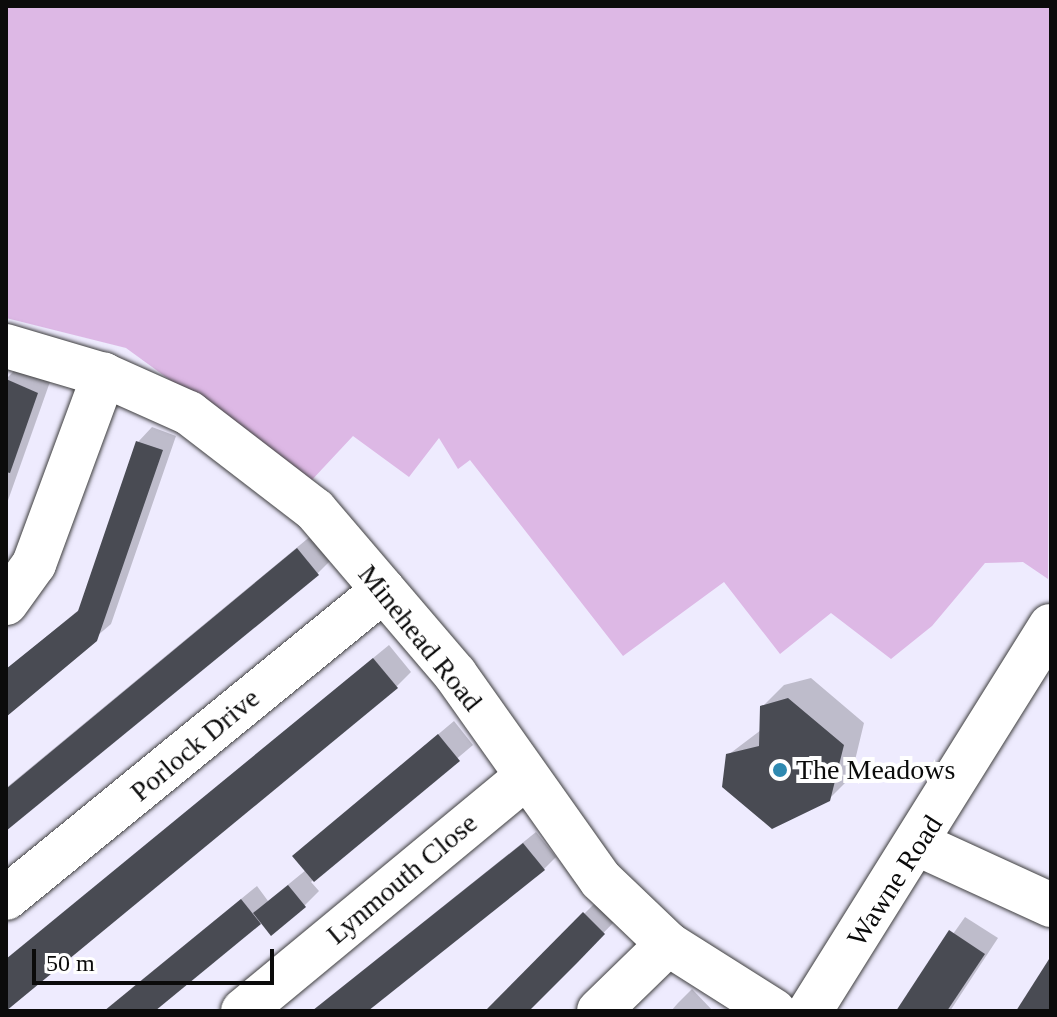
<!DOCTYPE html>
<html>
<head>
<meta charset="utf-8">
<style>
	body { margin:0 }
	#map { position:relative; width:1057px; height:1017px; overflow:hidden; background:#eeebfe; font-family:Georgia,serif }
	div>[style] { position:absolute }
	.green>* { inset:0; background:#ddb8e5 }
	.shadow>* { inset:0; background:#0003 }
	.building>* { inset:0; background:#494b53 }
	.roads { filter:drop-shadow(0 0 2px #3e3e3e) drop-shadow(0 0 2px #3e3e3e) }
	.minor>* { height:44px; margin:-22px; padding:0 22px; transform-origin:22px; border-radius:22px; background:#fff }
	.dots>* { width:22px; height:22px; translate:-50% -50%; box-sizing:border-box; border:4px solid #fff; border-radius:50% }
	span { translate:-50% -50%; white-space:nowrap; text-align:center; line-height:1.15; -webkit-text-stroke:8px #fff; paint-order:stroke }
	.street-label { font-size:28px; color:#0b0b0b }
	.poi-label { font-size:28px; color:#0b0b0b }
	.left { translate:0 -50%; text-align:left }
	.frame { position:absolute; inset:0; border:8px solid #0b0b0b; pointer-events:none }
	.scale { position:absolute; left:32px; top:949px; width:242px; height:36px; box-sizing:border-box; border:4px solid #0b0b0b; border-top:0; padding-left:10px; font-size:24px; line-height:28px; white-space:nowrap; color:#0b0b0b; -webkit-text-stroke:6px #fff; paint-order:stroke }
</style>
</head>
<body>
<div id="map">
	<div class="green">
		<i style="clip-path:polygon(6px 6px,1051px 6px,1048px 579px,1023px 562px,985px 563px,932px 626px,891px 659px,831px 613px,780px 654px,724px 582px,623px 656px,470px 460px,458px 469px,439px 438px,409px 477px,353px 436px,310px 482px,126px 348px,6px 318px)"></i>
	</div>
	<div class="shadow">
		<i style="clip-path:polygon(20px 365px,51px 379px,6px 506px,6px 379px)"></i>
		<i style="clip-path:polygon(152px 427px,176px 436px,111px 624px,6px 714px,6px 670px,81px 608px,138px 442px)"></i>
		<i style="clip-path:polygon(312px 535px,332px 559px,317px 574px,6px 829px,6px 788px)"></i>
		<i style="clip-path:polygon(389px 645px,411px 672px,396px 687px,6px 1011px,6px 960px)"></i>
		<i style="clip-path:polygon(811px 678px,864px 723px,851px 777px,829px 799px,728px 755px,761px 730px,762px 707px,784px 685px)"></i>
		<i style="clip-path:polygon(454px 721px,473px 745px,311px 882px,319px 891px,304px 906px,262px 921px,152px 1011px,126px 1011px,119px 1002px,133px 987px,257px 886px,268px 901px,306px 870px,294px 856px)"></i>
		<i style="clip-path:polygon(536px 832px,556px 857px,544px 869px,365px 1011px,312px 1011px)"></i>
		<i style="clip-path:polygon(599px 899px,618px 918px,527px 1011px,487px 1011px)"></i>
		<i style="clip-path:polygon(965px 917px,998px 938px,950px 1011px,899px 1011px)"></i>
		<i style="clip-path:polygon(692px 989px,713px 1011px,671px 1011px,678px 1003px)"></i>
	</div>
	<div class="building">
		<i style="clip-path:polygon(6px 379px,38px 393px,10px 473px,6px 472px)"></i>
		<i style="clip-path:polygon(136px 441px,163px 450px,97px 641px,6px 717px,6px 669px,78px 611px)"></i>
		<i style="clip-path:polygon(297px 548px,319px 575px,6px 831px,6px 789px)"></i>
		<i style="clip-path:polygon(373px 658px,398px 688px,6px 1011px,6px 959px)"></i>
		<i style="clip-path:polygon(788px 698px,844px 745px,830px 801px,772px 829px,722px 787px,726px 754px,759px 746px,760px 706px)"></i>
		<i style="clip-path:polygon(438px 734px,460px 761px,314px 882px,292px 856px)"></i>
		<i style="clip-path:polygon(523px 843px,545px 870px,368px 1011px,312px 1011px)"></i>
		<i style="clip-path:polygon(288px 885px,306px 907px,271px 936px,253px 913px)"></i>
		<i style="clip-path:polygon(241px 899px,261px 924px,155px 1011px,104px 1011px)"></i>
		<i style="clip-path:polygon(583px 912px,605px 934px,577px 963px,529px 1011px,485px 1011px)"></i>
		<i style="clip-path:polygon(949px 930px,985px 954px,947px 1011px,896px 1011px)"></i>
		<i style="clip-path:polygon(1051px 956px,1051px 1011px,1016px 1011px)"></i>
	</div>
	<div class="roads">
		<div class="minor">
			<i style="left:6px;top:346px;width:102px;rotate:16.5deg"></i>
			<i style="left:104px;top:375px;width:93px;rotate:24.1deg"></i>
			<i style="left:189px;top:413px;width:159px;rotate:37.6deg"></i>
			<i style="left:315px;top:510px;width:216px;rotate:49.5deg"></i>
			<i style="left:455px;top:674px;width:252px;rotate:54.7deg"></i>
			<i style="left:601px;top:880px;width:93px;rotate:43.7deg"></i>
			<i style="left:668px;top:944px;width:125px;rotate:32.3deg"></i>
			<i style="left:6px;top:603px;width:48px;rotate:-54.3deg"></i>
			<i style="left:34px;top:564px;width:202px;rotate:-69.7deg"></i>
			<i style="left:920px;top:845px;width:144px;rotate:24.6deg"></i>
			<i style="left:6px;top:898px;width:487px;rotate:-39.2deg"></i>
			<i style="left:243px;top:1011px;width:366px;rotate:-39.6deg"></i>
			<i style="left:599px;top:1011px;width:96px;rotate:-44.2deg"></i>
			<i style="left:810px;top:1011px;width:454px;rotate:-58deg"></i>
		</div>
	</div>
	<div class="dots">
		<i style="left:780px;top:770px;background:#2f89b0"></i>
	</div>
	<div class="street-label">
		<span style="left:420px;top:638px;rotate:51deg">Minehead Road</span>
		<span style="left:195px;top:745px;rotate:-40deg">Porlock Drive</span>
		<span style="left:402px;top:879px;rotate:-40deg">Lynmouth Close</span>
		<span style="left:895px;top:881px;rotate:-57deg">Wawne Road</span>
	</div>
	<div class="poi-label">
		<span class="left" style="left:796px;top:770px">The Meadows</span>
	</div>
	<div class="frame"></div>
	<div class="scale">50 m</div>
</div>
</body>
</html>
